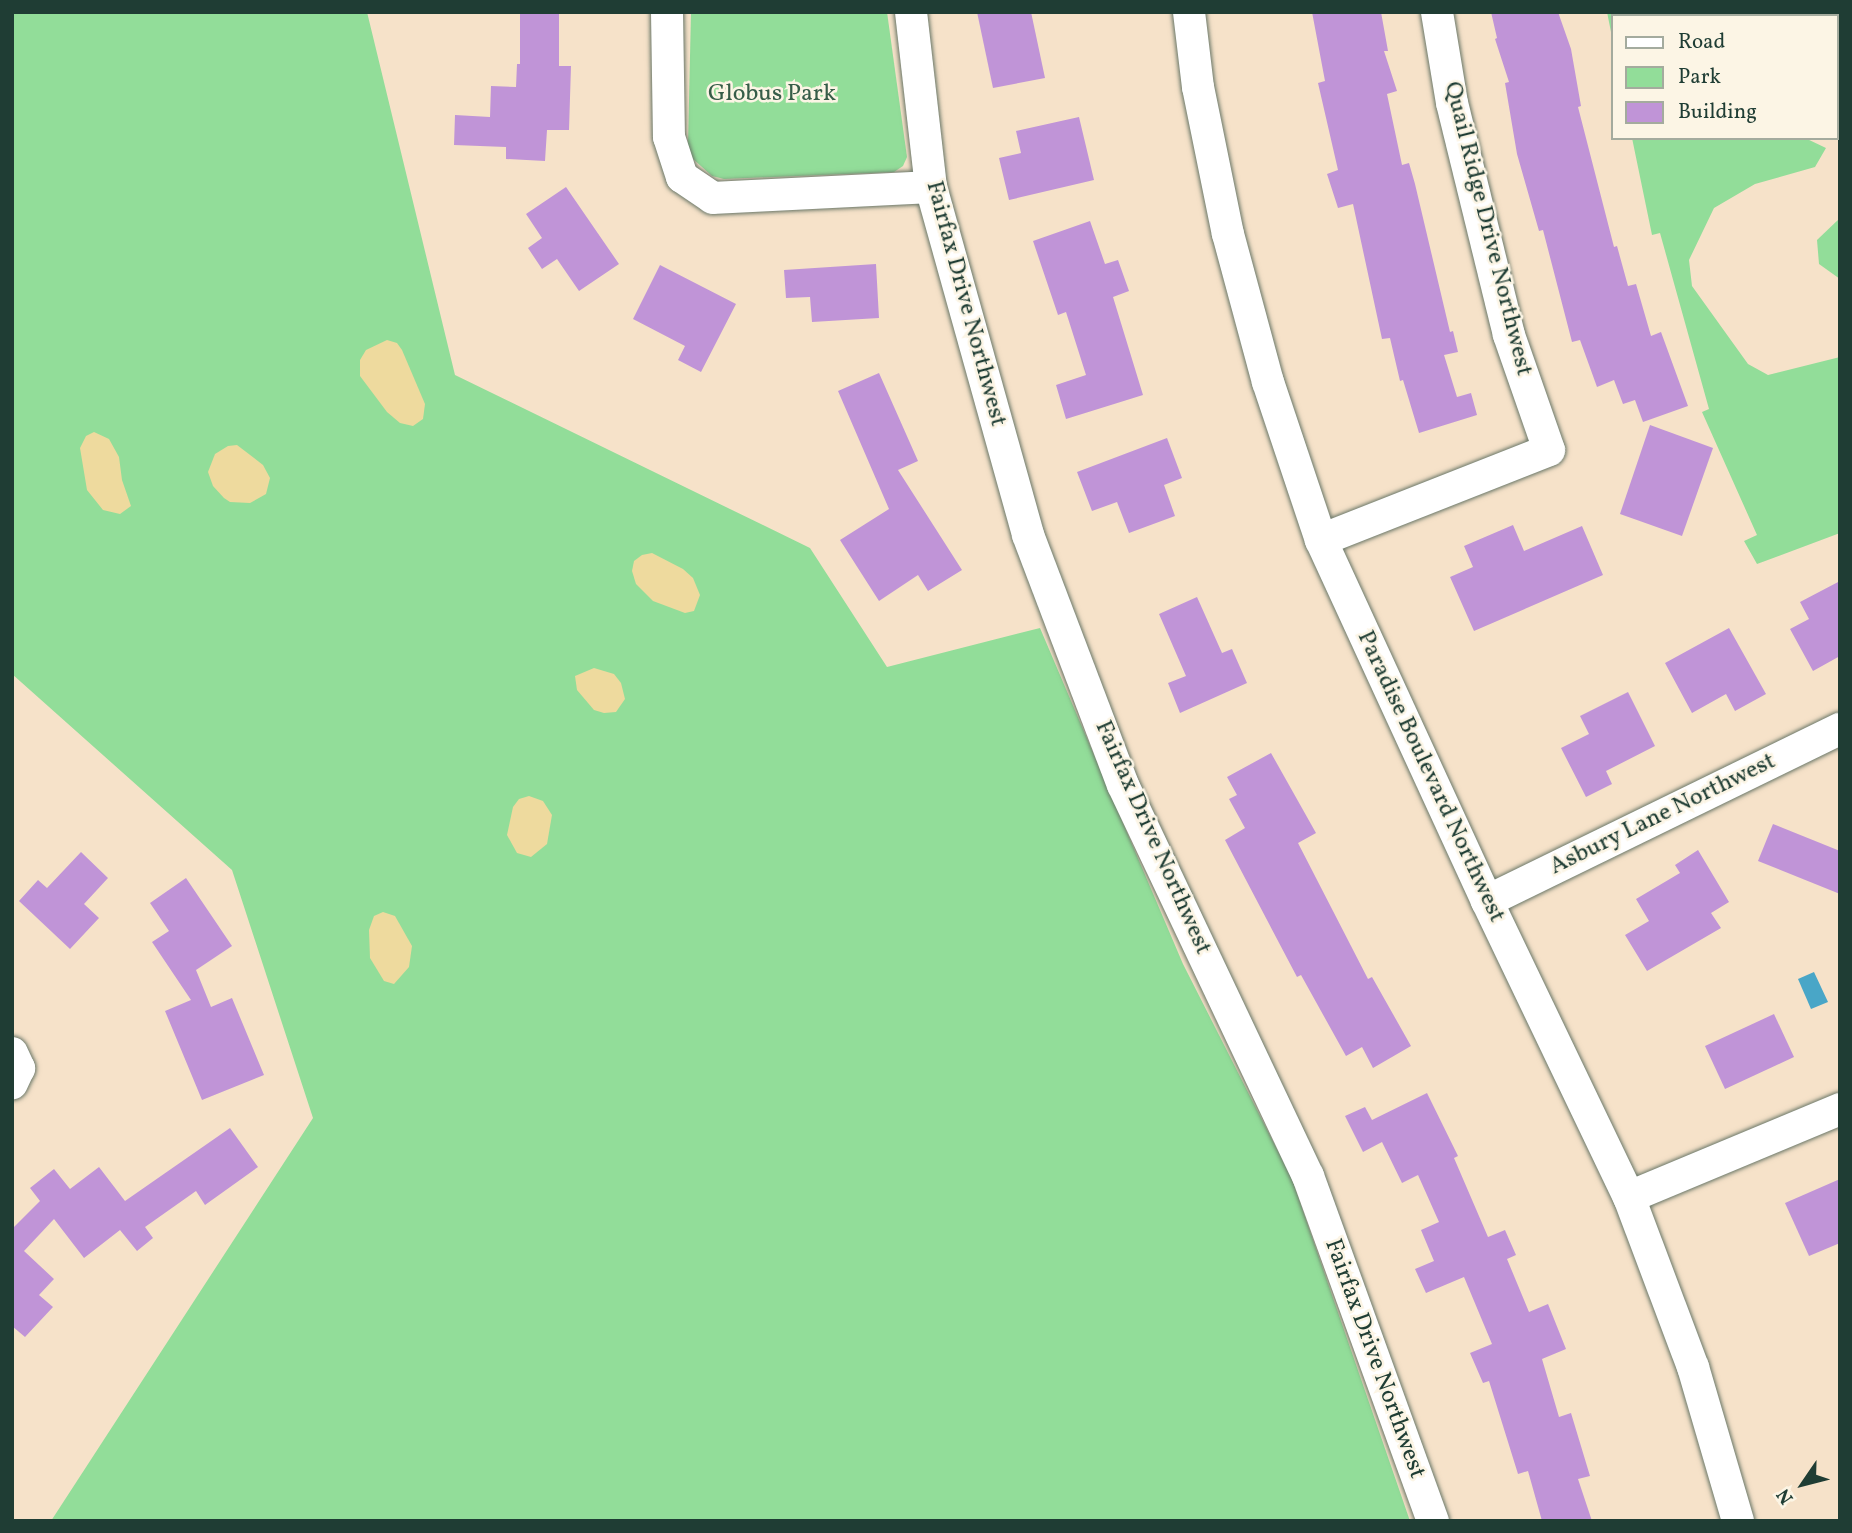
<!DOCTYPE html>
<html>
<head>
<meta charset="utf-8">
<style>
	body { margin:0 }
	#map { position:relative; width:1852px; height:1533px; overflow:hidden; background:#f6e2c9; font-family:Vollkorn,serif }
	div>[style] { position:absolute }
	.green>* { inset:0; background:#92dd99 }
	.sand>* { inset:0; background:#eeda9e }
	.water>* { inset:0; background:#49a6c7 }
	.building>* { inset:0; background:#c094d7 }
	.roads { filter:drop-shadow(0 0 2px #6a7768) drop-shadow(0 0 2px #6a7768) }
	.minor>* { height:32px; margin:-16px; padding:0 16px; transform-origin:16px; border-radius:16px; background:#fff }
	span { translate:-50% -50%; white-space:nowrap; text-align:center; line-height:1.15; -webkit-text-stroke:5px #fcf5e5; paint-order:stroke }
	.park-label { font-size:24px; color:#365d48 }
	.street-label { font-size:24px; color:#1f3d34 }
	.frame { position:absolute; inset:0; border:14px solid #1f3d34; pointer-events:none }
	.legend { position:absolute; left:1611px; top:14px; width:228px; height:126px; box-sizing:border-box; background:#fcf5e5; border:2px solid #a4ab9e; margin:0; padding:9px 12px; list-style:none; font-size:21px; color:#1f3d34 }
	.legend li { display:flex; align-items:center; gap:14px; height:35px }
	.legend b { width:35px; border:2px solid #a4ab9e }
	.north { position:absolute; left:1768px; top:1449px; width:70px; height:70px; -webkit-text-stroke:5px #fcf5e5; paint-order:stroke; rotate:235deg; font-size:19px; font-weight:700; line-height:28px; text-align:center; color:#1f3d34 }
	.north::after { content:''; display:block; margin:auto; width:24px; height:32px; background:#1f3d34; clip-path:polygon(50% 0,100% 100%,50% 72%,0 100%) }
</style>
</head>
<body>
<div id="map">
	<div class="green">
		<i style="clip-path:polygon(12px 12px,367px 12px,455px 375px,810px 548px,887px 667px,1040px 628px,1183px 964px,1292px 1179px,1410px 1521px,51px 1521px,313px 1118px,232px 870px,12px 674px)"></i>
		<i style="clip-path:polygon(691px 12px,887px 12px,907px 157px,903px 166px,894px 172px,724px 179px,712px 176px,692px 158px,688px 145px)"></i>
		<i style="clip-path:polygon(1607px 12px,1751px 12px,1752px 16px,1612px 16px,1612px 37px)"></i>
		<i style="clip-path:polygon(1632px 138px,1805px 138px,1826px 148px,1815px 167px,1755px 184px,1714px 208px,1689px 260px,1692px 286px,1748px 364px,1768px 375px,1840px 357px,1840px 533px,1757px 564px,1744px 541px,1757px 535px,1702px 412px,1709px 409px,1660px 233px,1652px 235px)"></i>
		<i style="clip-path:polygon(1840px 218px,1840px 279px,1819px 264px,1817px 240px)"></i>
	</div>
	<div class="sand">
		<i style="clip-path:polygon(387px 340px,397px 343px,402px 350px,425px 404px,423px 419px,413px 426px,400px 423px,387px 412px,360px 376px,360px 360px,366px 350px)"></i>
		<i style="clip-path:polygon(94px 432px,109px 439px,119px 457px,122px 480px,131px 506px,120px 514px,103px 510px,87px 490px,80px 448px,86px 436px)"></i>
		<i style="clip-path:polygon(237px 445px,263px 465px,270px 478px,266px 494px,250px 503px,230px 502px,224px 498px,213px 486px,208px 472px,215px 454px,228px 446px)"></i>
		<i style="clip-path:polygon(652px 553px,683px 569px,693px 578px,700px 595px,694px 611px,685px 613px,653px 601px,636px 584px,632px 571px,634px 561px,642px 555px)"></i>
		<i style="clip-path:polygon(594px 668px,614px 674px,621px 683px,625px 699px,616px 712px,604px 713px,594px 710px,577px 690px,575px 676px)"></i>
		<i style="clip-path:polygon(529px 796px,543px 801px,552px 815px,547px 844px,531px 857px,517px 853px,507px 835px,513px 807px,519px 799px)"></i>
		<i style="clip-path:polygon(383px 912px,395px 916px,412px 946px,409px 967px,394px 984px,384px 981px,370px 958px,369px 930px,374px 916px)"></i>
	</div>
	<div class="water">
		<i style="clip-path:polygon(1814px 972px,1828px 1002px,1811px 1009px,1798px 979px)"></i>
	</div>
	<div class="building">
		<i style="clip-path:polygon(520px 12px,559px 12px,559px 66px,571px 66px,569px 130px,547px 130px,545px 161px,506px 159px,506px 147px,454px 145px,455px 115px,490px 117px,491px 86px,516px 87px,517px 64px,520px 64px)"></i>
		<i style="clip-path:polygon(977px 12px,1031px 12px,1045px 78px,993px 88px)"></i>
		<i style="clip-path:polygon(1312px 12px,1381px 12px,1388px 51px,1384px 51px,1397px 91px,1387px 94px,1402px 165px,1409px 163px,1415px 184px,1450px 332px,1453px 331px,1458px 352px,1444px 355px,1457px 397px,1471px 393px,1477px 415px,1419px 433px,1403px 380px,1400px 381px,1390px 338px,1382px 339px,1353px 204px,1338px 208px,1327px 174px,1338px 170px,1318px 83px,1325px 81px)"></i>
		<i style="clip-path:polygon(1491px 12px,1558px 12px,1571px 49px,1581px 106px,1578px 107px,1614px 247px,1617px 246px,1628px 286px,1636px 284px,1651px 336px,1661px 332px,1688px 406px,1643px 422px,1635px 400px,1623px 404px,1614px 380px,1597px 387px,1580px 340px,1572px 342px,1543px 230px,1539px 231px,1517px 154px,1505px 83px,1509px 82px,1495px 39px,1497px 38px)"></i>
		<i style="clip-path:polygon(1079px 117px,1094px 180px,1009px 200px,999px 158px,1021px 153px,1016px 131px)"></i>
		<i style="clip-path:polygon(566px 187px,619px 264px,579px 291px,557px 259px,542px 269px,528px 248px,542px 238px,526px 214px)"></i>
		<i style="clip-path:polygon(1090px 221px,1105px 264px,1118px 260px,1129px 291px,1113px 297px,1143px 395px,1066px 419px,1056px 385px,1086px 375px,1066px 312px,1058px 315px,1033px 241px)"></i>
		<i style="clip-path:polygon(876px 264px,879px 318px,812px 322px,810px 297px,786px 298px,784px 270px)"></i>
		<i style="clip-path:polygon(660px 265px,736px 304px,701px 372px,678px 360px,685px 346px,633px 319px)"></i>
		<i style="clip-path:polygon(879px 373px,918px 461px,898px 470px,962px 570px,928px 591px,918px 575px,879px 601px,840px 540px,889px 509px,838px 391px)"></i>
		<i style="clip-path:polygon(1650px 425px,1713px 448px,1682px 536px,1620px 514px)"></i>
		<i style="clip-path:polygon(1167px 438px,1182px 478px,1164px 485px,1175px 516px,1129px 533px,1117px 502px,1092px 511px,1077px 472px)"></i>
		<i style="clip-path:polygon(1513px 525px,1524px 551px,1582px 526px,1603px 575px,1474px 631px,1450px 577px,1473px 567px,1464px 546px)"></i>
		<i style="clip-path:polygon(1840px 581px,1840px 656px,1813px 671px,1790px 629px,1809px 619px,1800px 602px)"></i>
		<i style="clip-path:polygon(1197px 597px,1222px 653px,1232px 649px,1247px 683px,1180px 713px,1168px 683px,1186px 676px,1159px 614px)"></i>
		<i style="clip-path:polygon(1729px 628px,1766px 694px,1735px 711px,1726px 694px,1692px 713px,1665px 663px)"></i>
		<i style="clip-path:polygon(1628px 692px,1655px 746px,1606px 771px,1612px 784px,1586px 797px,1561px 748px,1589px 734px,1580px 716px)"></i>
		<i style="clip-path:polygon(1271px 753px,1316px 833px,1298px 843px,1368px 979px,1372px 977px,1411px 1046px,1373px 1068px,1362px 1047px,1346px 1056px,1301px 975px,1297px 977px,1225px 840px,1245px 828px,1229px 799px,1237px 795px,1227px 777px)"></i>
		<i style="clip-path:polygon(1773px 824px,1840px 851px,1840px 894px,1758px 861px)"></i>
		<i style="clip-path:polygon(1698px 850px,1729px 902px,1711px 913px,1721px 928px,1647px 971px,1625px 935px,1649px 921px,1636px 899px,1680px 873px,1675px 865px)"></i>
		<i style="clip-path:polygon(81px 852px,108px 878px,84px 904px,99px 918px,70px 949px,19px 901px,38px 880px,47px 888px)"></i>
		<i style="clip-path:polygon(186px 878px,232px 946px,196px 970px,211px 1007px,232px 998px,264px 1075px,202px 1100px,165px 1011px,191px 1000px,152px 942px,169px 931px,150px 903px)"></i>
		<i style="clip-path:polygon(1774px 1014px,1794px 1057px,1725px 1089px,1705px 1046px)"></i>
		<i style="clip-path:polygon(1427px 1093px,1458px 1156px,1454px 1158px,1488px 1237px,1505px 1230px,1516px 1255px,1507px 1259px,1529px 1312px,1548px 1304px,1566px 1349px,1542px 1359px,1559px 1417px,1571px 1413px,1590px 1476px,1578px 1479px,1592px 1521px,1542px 1521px,1528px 1471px,1518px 1474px,1489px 1381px,1483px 1383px,1470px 1353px,1492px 1344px,1464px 1277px,1426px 1293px,1415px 1269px,1434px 1261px,1421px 1230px,1439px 1222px,1418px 1175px,1402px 1183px,1382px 1142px,1363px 1152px,1345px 1116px,1365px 1107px,1372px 1120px)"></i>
		<i style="clip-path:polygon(230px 1128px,258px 1167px,205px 1205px,196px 1191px,145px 1227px,153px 1238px,137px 1251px,120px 1230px,84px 1258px,54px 1219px,24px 1251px,54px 1279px,39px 1295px,53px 1307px,25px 1337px,12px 1326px,12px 1229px,40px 1201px,30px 1188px,54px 1169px,70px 1189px,99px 1167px,125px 1201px)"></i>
		<i style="clip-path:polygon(1840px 1179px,1840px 1243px,1809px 1256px,1785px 1203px)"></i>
	</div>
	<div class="roads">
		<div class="minor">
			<i style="left:667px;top:12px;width:125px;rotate:89.1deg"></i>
			<i style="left:669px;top:137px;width:42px;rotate:72deg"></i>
			<i style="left:682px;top:177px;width:37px;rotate:34deg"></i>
			<i style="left:713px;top:198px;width:218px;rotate:-2.9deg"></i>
			<i style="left:911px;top:12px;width:176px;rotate:83.5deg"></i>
			<i style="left:931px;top:187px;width:361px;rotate:74.4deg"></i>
			<i style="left:1028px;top:535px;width:267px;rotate:69.2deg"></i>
			<i style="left:1123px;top:785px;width:433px;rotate:64.7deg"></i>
			<i style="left:1308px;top:1176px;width:367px;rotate:70.1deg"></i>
			<i style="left:1189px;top:12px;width:76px;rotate:83.2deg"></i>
			<i style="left:1198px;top:87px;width:150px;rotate:78.5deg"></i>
			<i style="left:1228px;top:234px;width:153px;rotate:74.9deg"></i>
			<i style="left:1268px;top:382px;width:167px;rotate:71.5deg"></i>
			<i style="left:1321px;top:540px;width:397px;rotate:65.3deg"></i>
			<i style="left:1487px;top:901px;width:328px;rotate:64.4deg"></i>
			<i style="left:1629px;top:1197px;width:182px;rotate:69.4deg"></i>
			<i style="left:1693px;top:1367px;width:160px;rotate:73.7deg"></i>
			<i style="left:1321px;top:540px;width:245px;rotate:-21.5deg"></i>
			<i style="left:1549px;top:450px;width:122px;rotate:-109.2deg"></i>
			<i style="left:1509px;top:335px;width:239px;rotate:-103.8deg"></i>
			<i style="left:1452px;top:103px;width:92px;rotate:-99.4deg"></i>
			<i style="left:1487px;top:901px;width:393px;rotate:-26deg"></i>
			<i style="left:12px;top:1053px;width:17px;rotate:65deg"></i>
			<i style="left:19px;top:1068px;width:17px;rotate:115deg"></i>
			<i style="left:1629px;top:1197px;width:229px;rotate:-22.6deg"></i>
		</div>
	</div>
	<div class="park-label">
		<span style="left:772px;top:95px">Globus Park</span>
	</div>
	<div class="street-label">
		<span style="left:1487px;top:229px;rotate:76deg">Quail Ridge Drive Northwest</span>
		<span style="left:965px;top:304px;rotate:75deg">Fairfax Drive Northwest</span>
		<span style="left:1430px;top:777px;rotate:65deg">Paradise Boulevard Northwest</span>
		<span style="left:1663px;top:815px;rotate:-26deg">Asbury Lane Northwest</span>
		<span style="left:1152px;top:838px;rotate:66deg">Fairfax Drive Northwest</span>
		<span style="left:1374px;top:1359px;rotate:70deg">Fairfax Drive Northwest</span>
	</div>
	<div class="frame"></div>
	<ul class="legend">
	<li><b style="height:9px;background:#fff"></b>Road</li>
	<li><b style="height:19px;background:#92dd99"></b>Park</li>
	<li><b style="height:19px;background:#c094d7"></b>Building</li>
	</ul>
	<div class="north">N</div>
</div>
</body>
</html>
